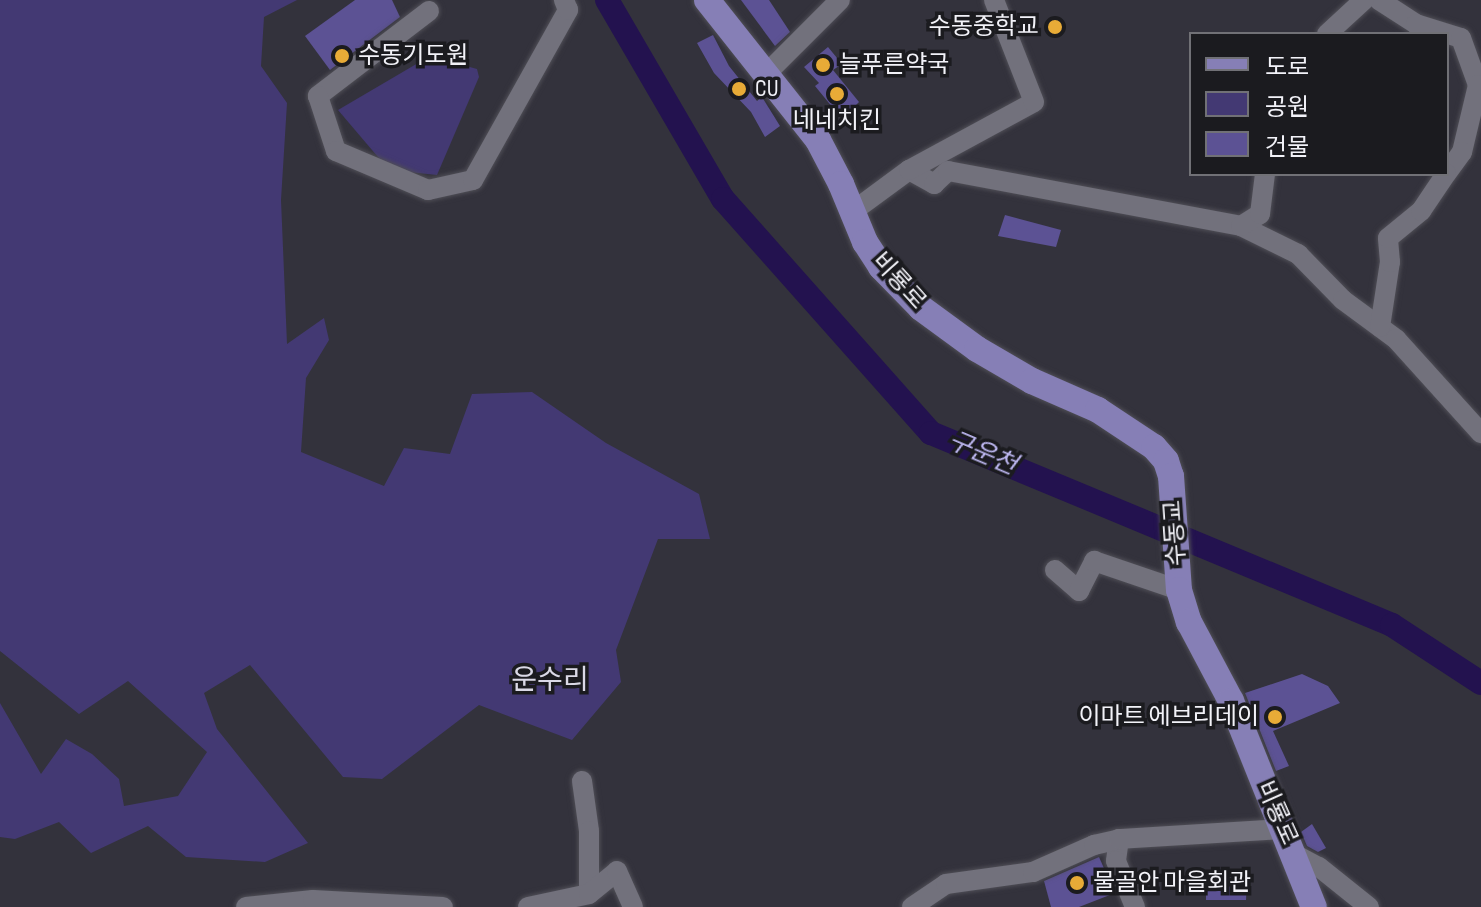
<!DOCTYPE html>
<html>
<head>
<meta charset="utf-8">
<style>
	body { margin:0 }
	#map { position:relative; width:1481px; height:907px; overflow:hidden; background:#33323c; font-family:"Sofia Sans Condensed","Noto Sans KR",sans-serif }
	div>[style] { position:absolute }
	.green>* { inset:0; background:#433973 }
	.river>* { height:24px; margin:-12px; padding:0 12px; transform-origin:12px; border-radius:12px; background:#23124f }
	.building>* { inset:0; background:#5c5294 }
	.roads { filter:drop-shadow(0 0 2px #4f4e56) drop-shadow(0 0 2px #4f4e56) }
	.minor>* { height:20px; margin:-10px; padding:0 10px; transform-origin:10px; border-radius:10px; background:#72717c }
	.major>* { height:26px; margin:-13px; padding:0 13px; transform-origin:13px; border-radius:13px; background:#867fb6 }
	.dots>* { width:22px; height:22px; translate:-50% -50%; box-sizing:border-box; border:4px solid #1b1b1f; border-radius:50% }
	span { translate:-50% -50%; white-space:nowrap; text-align:center; line-height:1.15; -webkit-text-stroke:7px #1b1b1f; paint-order:stroke }
	.poi-label { font-size:24px; color:#f2f2f8 }
	.right { translate:-100% -50%; text-align:right }
	.left { translate:0 -50%; text-align:left }
	.street-label { font-size:24px; color:#f2f2f8 }
	.water-label { font-size:26px; color:#bcb6ef; font-style:italic }
	.quarter-label { font-size:28px; color:#dad9e6 }
	.legend { position:absolute; left:1189px; top:32px; width:260px; height:144px; box-sizing:border-box; background:#1b1b1f; border:2px solid #717176; margin:0; padding:10px 14px; list-style:none; font-size:24px; color:#f2f2f8 }
	.legend li { display:flex; align-items:center; gap:16px; height:40px }
	.legend b { width:40px; border:2px solid #717176 }
</style>
</head>
<body>
<div id="map">
	<div class="green">
		<i style="clip-path:polygon(0 0,297px 0,264px 17px,261px 66px,287px 103px,281px 200px,287px 344px,324px 318px,329px 340px,306px 378px,301px 452px,384px 486px,404px 448px,450px 454px,472px 394px,532px 392px,606px 443px,699px 494px,710px 539px,658px 539px,616px 650px,621px 682px,572px 740px,479px 705px,382px 779px,343px 777px,250px 665px,204px 693px,217px 729px,308px 843px,265px 862px,186px 857px,148px 826px,91px 853px,59px 822px,15px 839px,0 837px,0 703px,41px 774px,66px 739px,92px 754px,119px 779px,124px 806px,178px 796px,207px 752px,128px 681px,79px 714px,0 651px)"></i>
		<i style="clip-path:polygon(430px 56px,477px 69px,479px 77px,437px 175px,389px 170px,338px 110px)"></i>
	</div>
	<div class="river">
		<i style="left:607px;top:0;width:230px;rotate:59.8deg"></i>
		<i style="left:723px;top:199px;width:313px;rotate:48.4deg"></i>
		<i style="left:931px;top:433px;width:499px;rotate:22.6deg"></i>
		<i style="left:1392px;top:625px;width:106px;rotate:33.1deg"></i>
	</div>
	<div class="building">
		<i style="clip-path:polygon(355px 0,392px 0,400px 17px,330px 70px,305px 36px)"></i>
		<i style="clip-path:polygon(741px 0,769px 0,790px 32px,775px 46px)"></i>
		<i style="clip-path:polygon(713px 35px,729px 66px,757px 101px,762px 97px,780px 126px,765px 137px,751px 112px,714px 73px,697px 43px)"></i>
		<i style="clip-path:polygon(828px 47px,842px 64px,833px 70px,859px 102px,842px 119px,815px 86px,819px 83px,804px 67px)"></i>
		<i style="clip-path:polygon(1005px 215px,1061px 230px,1056px 247px,998px 236px)"></i>
		<i style="clip-path:polygon(1302px 674px,1328px 686px,1340px 703px,1273px 731px,1289px 766px,1276px 771px,1245px 693px)"></i>
		<i style="clip-path:polygon(1312px 824px,1326px 848px,1318px 852px,1307px 846px,1301px 832px)"></i>
		<i style="clip-path:polygon(1099px 857px,1115px 893px,1079px 907px,1051px 907px,1044px 881px)"></i>
		<i style="clip-path:polygon(1247px 880px,1246px 900px,1206px 900px,1206px 881px)"></i>
	</div>
	<div class="roads">
		<div class="minor">
			<i style="left:1379px;top:0;width:44px;rotate:33deg"></i>
			<i style="left:1416px;top:24px;width:47px;rotate:17.3deg"></i>
			<i style="left:1461px;top:38px;width:50px;rotate:70.1deg"></i>
			<i style="left:1478px;top:85px;width:69px;rotate:103.4deg"></i>
			<i style="left:1462px;top:152px;width:26px;rotate:126deg"></i>
			<i style="left:429px;top:11px;width:140px;rotate:142.6deg"></i>
			<i style="left:318px;top:96px;width:58px;rotate:71.9deg"></i>
			<i style="left:336px;top:151px;width:100px;rotate:23deg"></i>
			<i style="left:428px;top:190px;width:46px;rotate:-12.5deg"></i>
			<i style="left:473px;top:180px;width:195px;rotate:-60.8deg"></i>
			<i style="left:568px;top:10px;width:11px;rotate:-112deg"></i>
			<i style="left:1327px;top:34px;width:50px;rotate:-42.6deg"></i>
			<i style="left:767px;top:73px;width:103px;rotate:-45deg"></i>
			<i style="left:909px;top:170px;width:29px;rotate:29deg"></i>
			<i style="left:934px;top:184px;width:19px;rotate:-43deg"></i>
			<i style="left:948px;top:171px;width:298px;rotate:10.6deg"></i>
			<i style="left:1241px;top:226px;width:64px;rotate:26.2deg"></i>
			<i style="left:1298px;top:254px;width:64px;rotate:45.6deg"></i>
			<i style="left:1343px;top:300px;width:66px;rotate:36.3deg"></i>
			<i style="left:1396px;top:339px;width:127px;rotate:47.9deg"></i>
			<i style="left:852px;top:212px;width:71px;rotate:-36.4deg"></i>
			<i style="left:909px;top:170px;width:142px;rotate:-28.5deg"></i>
			<i style="left:1034px;top:102px;width:110px;rotate:-111.4deg"></i>
			<i style="left:1241px;top:226px;width:22px;rotate:-32deg"></i>
			<i style="left:1260px;top:214px;width:40px;rotate:-82.9deg"></i>
			<i style="left:1380px;top:327px;width:66px;rotate:-81.3deg"></i>
			<i style="left:1390px;top:262px;width:24px;rotate:-95deg"></i>
			<i style="left:1388px;top:238px;width:43px;rotate:-39.3deg"></i>
			<i style="left:1421px;top:211px;width:45px;rotate:-56deg"></i>
			<i style="left:1055px;top:570px;width:32px;rotate:41deg"></i>
			<i style="left:1079px;top:591px;width:34px;rotate:-63deg"></i>
			<i style="left:1094px;top:561px;width:90px;rotate:18.8deg"></i>
			<i style="left:582px;top:781px;width:50px;rotate:82deg"></i>
			<i style="left:589px;top:831px;width:63px;rotate:90deg"></i>
			<i style="left:1119px;top:839px;width:22px;rotate:98deg"></i>
			<i style="left:1116px;top:861px;width:50px;rotate:67.6deg"></i>
			<i style="left:1296px;top:855px;width:26px;rotate:28deg"></i>
			<i style="left:1319px;top:867px;width:64px;rotate:38.7deg"></i>
			<i style="left:246px;top:907px;width:67px;rotate:-6deg"></i>
			<i style="left:313px;top:900px;width:130px;rotate:3.1deg"></i>
			<i style="left:528px;top:907px;width:62px;rotate:-12deg"></i>
			<i style="left:589px;top:894px;width:36px;rotate:-39deg"></i>
			<i style="left:617px;top:871px;width:39px;rotate:66deg"></i>
			<i style="left:912px;top:907px;width:41px;rotate:-34.1deg"></i>
			<i style="left:946px;top:884px;width:88px;rotate:-7.9deg"></i>
			<i style="left:1033px;top:872px;width:67px;rotate:-23.9deg"></i>
			<i style="left:1094px;top:845px;width:26px;rotate:-13deg"></i>
			<i style="left:1119px;top:839px;width:162px;rotate:-3.5deg"></i>
		</div>
		<div class="major">
			<i style="left:707px;top:0;width:179px;rotate:51.6deg"></i>
			<i style="left:818px;top:140px;width:50px;rotate:62.4deg"></i>
			<i style="left:841px;top:184px;width:63px;rotate:67.5deg"></i>
			<i style="left:865px;top:242px;width:30px;rotate:57deg"></i>
			<i style="left:881px;top:267px;width:57px;rotate:45.7deg"></i>
			<i style="left:921px;top:308px;width:69px;rotate:36.2deg"></i>
			<i style="left:977px;top:349px;width:64px;rotate:30.2deg"></i>
			<i style="left:1032px;top:381px;width:72px;rotate:23.7deg"></i>
			<i style="left:1098px;top:410px;width:67px;rotate:33.5deg"></i>
			<i style="left:1154px;top:447px;width:18px;rotate:49deg"></i>
			<i style="left:1166px;top:461px;width:16px;rotate:72deg"></i>
			<i style="left:1171px;top:476px;width:114px;rotate:86deg"></i>
			<i style="left:1179px;top:590px;width:34px;rotate:73deg"></i>
			<i style="left:1189px;top:622px;width:89px;rotate:62deg"></i>
			<i style="left:1231px;top:701px;width:222px;rotate:68.1deg"></i>
		</div>
	</div>
	<div class="dots">
		<i style="left:1055px;top:27px;background:#e8ab37"></i>
		<i style="left:342px;top:56px;background:#e8ab37"></i>
		<i style="left:823px;top:65px;background:#e8ab37"></i>
		<i style="left:739px;top:89px;background:#e8ab37"></i>
		<i style="left:837px;top:94px;background:#e8ab37"></i>
		<i style="left:1275px;top:717px;background:#e8ab37"></i>
		<i style="left:1077px;top:883px;background:#e8ab37"></i>
	</div>
	<div class="poi-label">
		<span class="right" style="left:1039px;top:27px">수동중학교</span>
		<span class="left" style="left:358px;top:56px">수동기도원</span>
		<span class="left" style="left:839px;top:65px">늘푸른약국</span>
		<span class="left" style="left:755px;top:89px">CU</span>
		<span style="left:837px;top:121px">네네치킨</span>
		<span class="right" style="left:1259px;top:717px">이마트 에브리데이</span>
		<span class="left" style="left:1093px;top:883px">물골안 마을회관</span>
	</div>
	<div class="street-label">
		<span style="left:899px;top:281px;rotate:48deg">비룡로</span>
		<span style="left:1175px;top:533px;rotate:-94deg">수동교</span>
		<span style="left:1277px;top:813px;rotate:66deg">비룡로</span>
	</div>
	<div class="water-label">
		<span style="left:982px;top:454px;rotate:23deg">구운천</span>
	</div>
	<div class="quarter-label">
		<span style="left:550px;top:681px">운수리</span>
	</div>
	<ul class="legend">
	<li><b style="height:10px;background:#867fb6"></b>도로</li>
	<li><b style="height:22px;background:#433973"></b>공원</li>
	<li><b style="height:22px;background:#5c5294"></b>건물</li>
	</ul>
</div>
</body>
</html>
